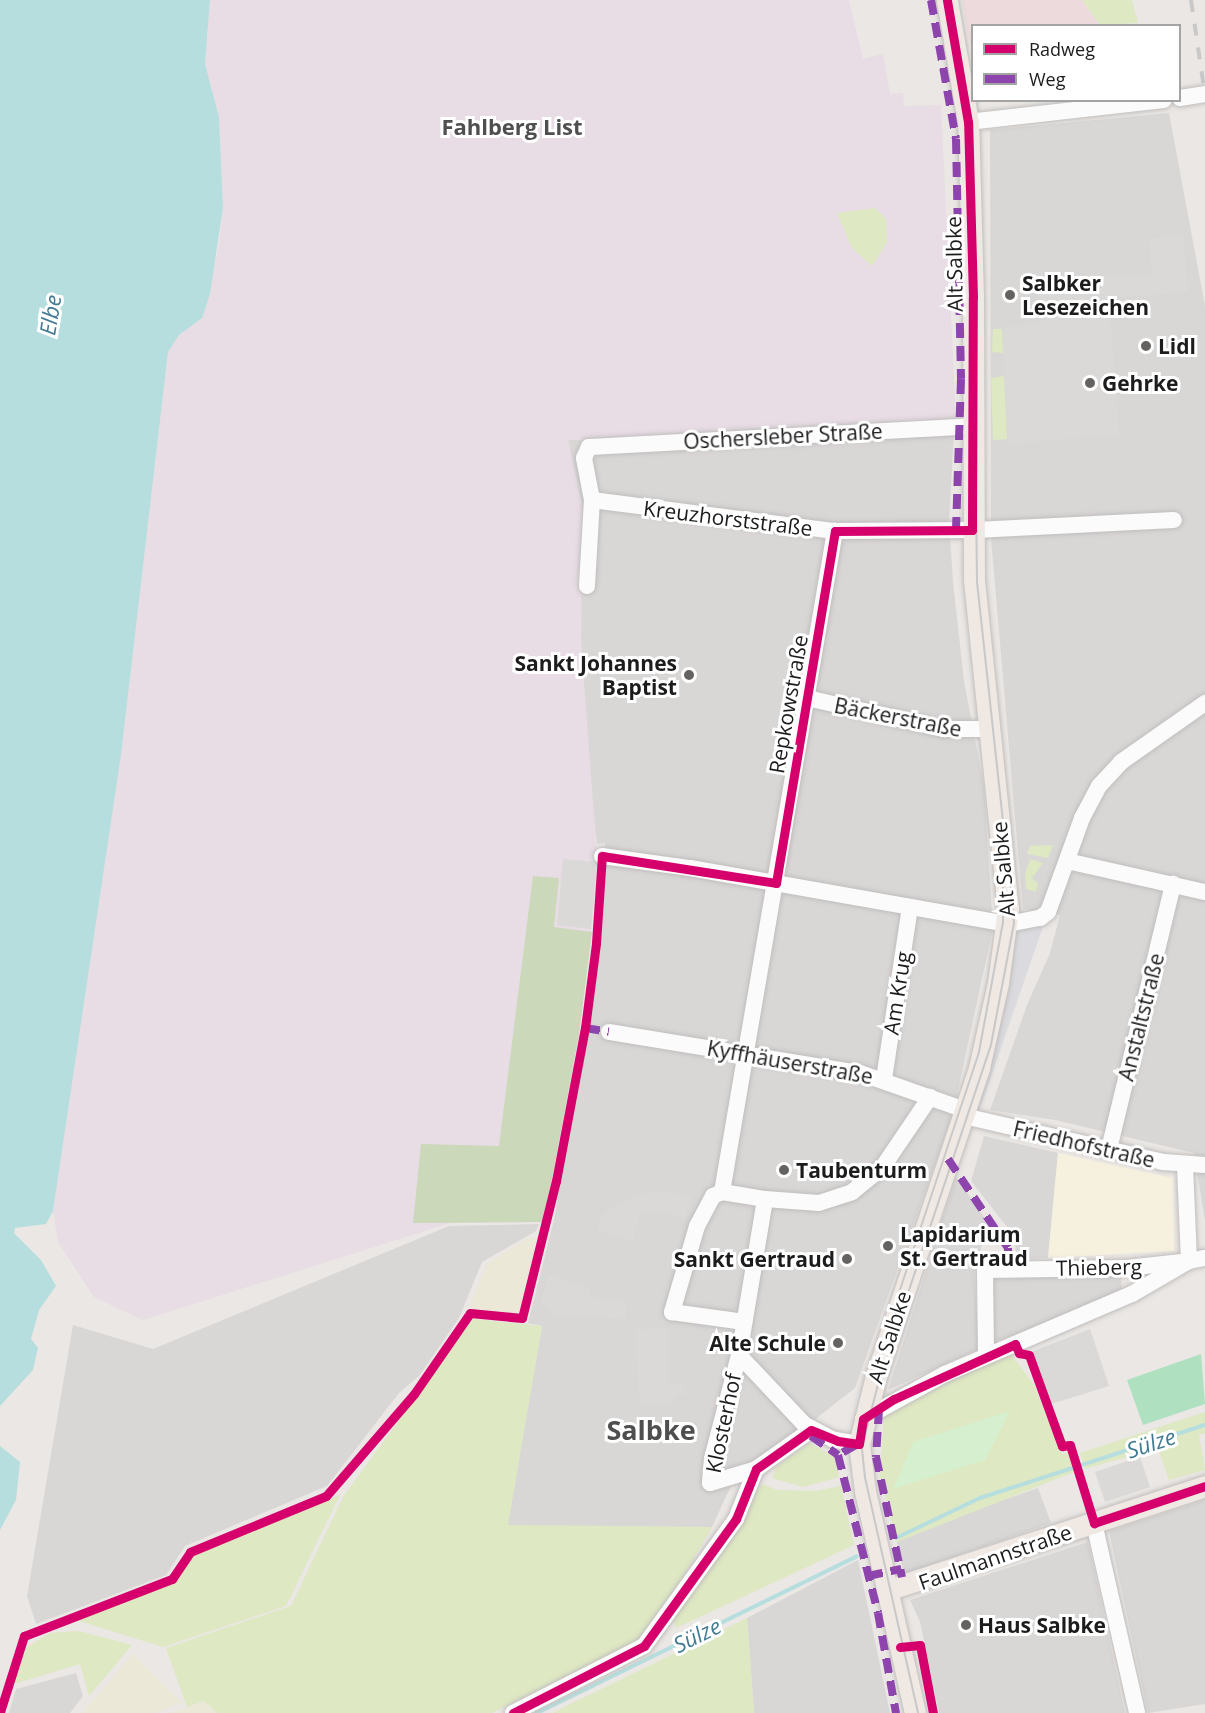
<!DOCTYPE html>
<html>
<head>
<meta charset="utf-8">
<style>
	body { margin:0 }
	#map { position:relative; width:1205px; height:1713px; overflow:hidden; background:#eae7e4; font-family:"Open Sans",sans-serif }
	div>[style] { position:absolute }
	.residential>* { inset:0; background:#d9d7d6 }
	.commercial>* { inset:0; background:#ecdadc }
	.industrial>* { inset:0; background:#e8dce5 }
	.education>* { inset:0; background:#f6f0de }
	.farmland>* { inset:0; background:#ebe8d7 }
	.grass>* { inset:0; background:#dee8c2 }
	.forest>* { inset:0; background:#cbd8b9 }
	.park>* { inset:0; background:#d6f0cf }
	.pitch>* { inset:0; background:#afe1c1 }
	.parking>* { inset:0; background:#dad9d8 }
	.plaza>* { inset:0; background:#dbdbdf }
	.water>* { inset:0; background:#b7dede }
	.stream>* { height:4px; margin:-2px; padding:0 2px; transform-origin:2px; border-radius:2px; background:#b7dede }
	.roads { filter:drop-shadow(0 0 2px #c0bebd) drop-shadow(0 0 2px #c0bebd) }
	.minor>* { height:16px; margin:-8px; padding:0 8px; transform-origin:8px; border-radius:8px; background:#fcfbfb }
	.major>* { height:21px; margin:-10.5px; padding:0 10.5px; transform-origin:10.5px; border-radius:10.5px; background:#efe8e3 }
	.tram>* { height:1.5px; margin:-0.75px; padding:0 0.75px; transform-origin:0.75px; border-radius:0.75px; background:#c9c8c8 }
	.rail>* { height:4px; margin-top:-2px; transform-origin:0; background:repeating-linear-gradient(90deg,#c9c8c8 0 12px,transparent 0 24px) }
	.quiet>* { height:8px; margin-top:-4px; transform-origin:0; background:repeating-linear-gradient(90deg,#8e44ad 0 15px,transparent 0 23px) }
	.cycleway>* { height:9px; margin:-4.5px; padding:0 4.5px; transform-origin:4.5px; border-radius:4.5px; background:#d6006c }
	.dots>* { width:16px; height:16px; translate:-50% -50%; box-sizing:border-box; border:3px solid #fff; border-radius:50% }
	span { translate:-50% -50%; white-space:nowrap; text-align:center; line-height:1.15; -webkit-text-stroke:6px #fff; paint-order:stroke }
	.street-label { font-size:21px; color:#1c1c1c }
	.poi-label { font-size:21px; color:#1c1c1c; font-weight:700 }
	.left { translate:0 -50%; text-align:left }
	.right { translate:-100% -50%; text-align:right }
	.neighbourhood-label { font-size:22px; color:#4f4f4f; font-weight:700 }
	.water-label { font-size:22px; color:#417b93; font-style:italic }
	.district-label { font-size:27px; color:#4f4f4f; font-weight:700 }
	.legend { position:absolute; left:971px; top:24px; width:210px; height:78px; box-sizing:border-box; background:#fff; border:2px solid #a4a4a4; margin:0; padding:8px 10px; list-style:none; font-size:18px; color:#1c1c1c }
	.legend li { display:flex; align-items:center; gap:12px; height:30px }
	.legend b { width:30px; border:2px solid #a4a4a4 }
</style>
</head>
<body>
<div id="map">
	<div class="residential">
		<i style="clip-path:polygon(1169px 113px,1205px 306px,1205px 1221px,1194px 1153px,1055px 1120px,990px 1110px,1027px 1005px,1050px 953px,1060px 915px,1023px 909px,1009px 748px,991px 539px,990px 130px)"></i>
		<i style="clip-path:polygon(954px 432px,949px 521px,953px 582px,964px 681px,984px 787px,993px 928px,953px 1113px,855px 1388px,800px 1431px,739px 1469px,712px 1527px,507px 1526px,542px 1326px,528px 1323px,554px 1220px,585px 1035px,604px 868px,605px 843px,597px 844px,589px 782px,581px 643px,582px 507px,568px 440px)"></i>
		<i style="clip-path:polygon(984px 1136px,1058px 1153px,1048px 1258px,1016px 1259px,1015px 1237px,971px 1181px)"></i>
		<i style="clip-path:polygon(956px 1177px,989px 1224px,974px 1269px,979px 1349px,888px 1390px)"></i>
		<i style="clip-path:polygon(539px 1224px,536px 1231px,482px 1262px,459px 1318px,419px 1376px,399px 1393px,327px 1486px,185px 1546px,166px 1575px,36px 1624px,27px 1596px,73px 1325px,153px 1349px,449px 1226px)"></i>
		<i style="clip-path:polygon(1121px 1272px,1122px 1296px,992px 1343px,991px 1276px)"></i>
		<i style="clip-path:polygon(1038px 1488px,1051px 1523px,904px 1574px,897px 1542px,938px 1523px)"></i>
		<i style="clip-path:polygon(1205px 1500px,1205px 1704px,1148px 1713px,1109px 1531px)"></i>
		<i style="clip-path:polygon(1088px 1542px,1125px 1713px,939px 1713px,920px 1622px,910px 1600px)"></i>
		<i style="clip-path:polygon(858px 1560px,890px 1713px,754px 1713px,747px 1618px)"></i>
		<i style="clip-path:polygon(76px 1673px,83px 1696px,70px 1713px,9px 1713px,16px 1689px)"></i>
	</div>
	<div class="commercial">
		<i style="clip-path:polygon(962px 0,1082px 0,1100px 25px,972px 26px,972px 55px)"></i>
	</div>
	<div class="industrial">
		<i style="clip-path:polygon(210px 0,849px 0,863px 59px,883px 54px,890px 94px,903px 93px,904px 106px,941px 105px,956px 419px,568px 440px,582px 507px,581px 643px,598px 869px,579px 1034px,544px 1222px,450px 1223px,143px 1320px,94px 1297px,58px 1242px,53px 1211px,121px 755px,168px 352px,179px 335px,202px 318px,219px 246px,223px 208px,219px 117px,205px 64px)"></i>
	</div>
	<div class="education">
		<i style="clip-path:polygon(1058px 1153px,1173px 1178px,1174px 1251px,1048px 1258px)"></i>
	</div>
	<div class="farmland">
		<i style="clip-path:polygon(537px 1237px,520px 1312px,512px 1315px,469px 1308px,487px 1264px,526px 1239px)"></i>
		<i style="clip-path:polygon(133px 1654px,182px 1703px,155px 1713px,82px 1713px)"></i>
		<i style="clip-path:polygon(204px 1701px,217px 1713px,171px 1713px,187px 1707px)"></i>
	</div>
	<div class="grass">
		<i style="clip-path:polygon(1082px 0,1132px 0,1138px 23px,1100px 25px)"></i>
		<i style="clip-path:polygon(875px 208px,886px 219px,887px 242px,872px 266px,852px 248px,837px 213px)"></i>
		<i style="clip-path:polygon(993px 329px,1002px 329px,1003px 353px,992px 352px)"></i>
		<i style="clip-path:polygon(1004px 376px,1007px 439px,993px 440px,991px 378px)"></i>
		<i style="clip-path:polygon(1053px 845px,1048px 858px,1027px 854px,1030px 846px)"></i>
		<i style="clip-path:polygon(1030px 859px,1043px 863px,1032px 878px,1038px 884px,1036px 892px,1026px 889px,1025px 874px)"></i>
		<i style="clip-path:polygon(473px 1319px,542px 1326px,508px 1525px,712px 1527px,681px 1580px,639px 1640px,492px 1713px,217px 1713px,204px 1701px,187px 1707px,166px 1648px,291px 1606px,343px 1497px)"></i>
		<i style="clip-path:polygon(1011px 1354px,1034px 1385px,1062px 1455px,1067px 1452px,1074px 1458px,1077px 1471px,897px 1542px,880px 1476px,884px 1416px,947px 1380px)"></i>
		<i style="clip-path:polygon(1205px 1412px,1205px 1433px,1199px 1435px,1205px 1470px,1169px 1480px,1158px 1448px,1085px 1469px,1080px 1453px)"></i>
		<i style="clip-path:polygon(810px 1443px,835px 1457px,839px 1477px,803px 1487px,772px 1478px,777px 1466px)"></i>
		<i style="clip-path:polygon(762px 1484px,777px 1490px,815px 1491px,841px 1486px,854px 1545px,676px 1628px,672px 1616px)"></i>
		<i style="clip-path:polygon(340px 1495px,286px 1606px,163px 1647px,76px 1620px,172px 1583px,191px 1553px)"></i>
		<i style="clip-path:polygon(747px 1618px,754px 1713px,552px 1713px)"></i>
		<i style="clip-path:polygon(79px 1631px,132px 1645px,89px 1696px,80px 1664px,14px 1684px,27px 1647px,50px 1633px)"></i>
	</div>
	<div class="forest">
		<i style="clip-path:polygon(533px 876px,559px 878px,554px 927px,592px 932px,579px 1034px,544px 1222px,413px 1223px,421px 1144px,499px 1146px)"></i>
	</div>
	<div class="park">
		<i style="clip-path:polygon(1010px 1411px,985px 1460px,893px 1489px,913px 1442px)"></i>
	</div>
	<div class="pitch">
		<i style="clip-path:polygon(1201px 1354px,1205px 1404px,1143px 1425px,1127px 1380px)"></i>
	</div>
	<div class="parking">
		<i style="clip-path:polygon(1183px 235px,1188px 292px,1109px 298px,1119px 435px,1008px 443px,1002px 328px,1041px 324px,1038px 283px,1152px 274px,1149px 239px)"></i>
		<i style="clip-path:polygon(563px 859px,597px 862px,591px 929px,557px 925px)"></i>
		<i style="clip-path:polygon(668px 1191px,692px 1198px,685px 1218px,656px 1209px,640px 1215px,633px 1241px,598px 1231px,601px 1217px,615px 1205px,641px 1194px)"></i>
		<i style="clip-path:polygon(549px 1275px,590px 1288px,588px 1296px,627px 1303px,625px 1319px,551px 1314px,541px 1301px)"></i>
		<i style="clip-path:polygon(667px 1328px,669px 1385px,684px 1385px,685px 1394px,674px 1395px,674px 1403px,640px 1404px,635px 1330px)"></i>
		<i style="clip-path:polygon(1090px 1329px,1109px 1386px,1051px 1404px,1031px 1352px)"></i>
		<i style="clip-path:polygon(1140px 1457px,1150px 1487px,1105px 1502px,1095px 1472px)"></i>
	</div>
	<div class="plaza">
		<i style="clip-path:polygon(1048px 912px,980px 1109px,964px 1116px,1008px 924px)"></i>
	</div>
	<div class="water">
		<i style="clip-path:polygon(0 0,210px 0,205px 64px,219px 117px,223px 208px,210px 294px,202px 318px,179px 335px,168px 352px,121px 755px,53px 1211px,46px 1224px,15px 1228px,14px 1233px,41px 1260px,56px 1286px,39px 1310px,31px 1339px,38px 1348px,33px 1370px,0 1406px)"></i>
		<i style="clip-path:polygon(0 1446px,20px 1462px,16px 1500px,0 1530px)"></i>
	</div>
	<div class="stream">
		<i style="left:896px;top:1538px;width:93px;rotate:-25.5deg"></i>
		<i style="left:980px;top:1498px;width:237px;rotate:-18deg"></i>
		<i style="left:537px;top:1713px;width:356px;rotate:-26.1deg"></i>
	</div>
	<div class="roads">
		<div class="minor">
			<i style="left:1180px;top:98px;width:25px;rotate:-9deg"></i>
			<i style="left:968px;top:122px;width:197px;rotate:-6.4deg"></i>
			<i style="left:592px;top:500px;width:245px;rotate:7.3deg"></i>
			<i style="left:835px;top:531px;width:140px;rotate:-0.4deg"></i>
			<i style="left:975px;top:530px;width:199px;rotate:-2.9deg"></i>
			<i style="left:587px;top:586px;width:86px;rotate:-86.7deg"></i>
			<i style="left:592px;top:500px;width:43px;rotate:-100.8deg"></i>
			<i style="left:584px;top:458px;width:12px;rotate:-66deg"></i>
			<i style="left:589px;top:447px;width:385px;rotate:-3.1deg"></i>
			<i style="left:807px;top:698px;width:140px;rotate:12.8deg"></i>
			<i style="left:944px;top:729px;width:46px"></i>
			<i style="left:602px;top:856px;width:89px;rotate:7.8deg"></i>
			<i style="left:690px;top:868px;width:323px;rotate:10deg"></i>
			<i style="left:1008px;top:924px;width:33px;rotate:-11deg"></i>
			<i style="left:1040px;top:918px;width:10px;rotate:-37deg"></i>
			<i style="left:1048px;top:912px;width:100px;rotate:-70.1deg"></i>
			<i style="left:1082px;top:818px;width:36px;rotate:-62deg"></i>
			<i style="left:1099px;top:786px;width:33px;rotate:-47deg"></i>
			<i style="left:1121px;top:762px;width:103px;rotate:-35.1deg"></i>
			<i style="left:1067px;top:861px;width:141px;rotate:12.7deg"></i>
			<i style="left:609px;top:1032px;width:254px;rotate:9.3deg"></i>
			<i style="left:860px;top:1073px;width:111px;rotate:19.4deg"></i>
			<i style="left:884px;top:1079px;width:174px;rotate:-81.4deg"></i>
			<i style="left:964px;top:1116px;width:205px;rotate:13deg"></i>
			<i style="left:1164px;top:1162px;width:41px;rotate:4.2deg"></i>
			<i style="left:1109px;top:1149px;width:273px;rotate:-76.4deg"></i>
			<i style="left:722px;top:1192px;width:671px;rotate:-80.3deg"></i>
			<i style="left:722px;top:1192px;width:10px;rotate:156deg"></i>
			<i style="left:713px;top:1196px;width:34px;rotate:118deg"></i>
			<i style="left:697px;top:1226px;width:90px;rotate:106.2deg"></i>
			<i style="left:672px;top:1312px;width:73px;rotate:7.9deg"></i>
			<i style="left:722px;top:1192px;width:44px;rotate:9.2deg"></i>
			<i style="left:986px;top:1354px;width:84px;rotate:-90.7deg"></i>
			<i style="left:985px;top:1270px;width:142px;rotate:-0.8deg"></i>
			<i style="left:1127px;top:1268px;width:62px;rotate:-6.4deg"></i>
			<i style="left:1189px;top:1261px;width:96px;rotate:-92.4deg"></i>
			<i style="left:739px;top:1355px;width:107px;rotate:104.6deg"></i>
			<i style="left:712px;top:1459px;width:24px;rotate:95deg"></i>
			<i style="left:710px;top:1483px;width:48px;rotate:-16.9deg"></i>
			<i style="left:756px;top:1469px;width:67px;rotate:-35.3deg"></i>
			<i style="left:863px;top:1419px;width:94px;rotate:-28.8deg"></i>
			<i style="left:945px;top:1374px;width:203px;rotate:-23.2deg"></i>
			<i style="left:1132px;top:1294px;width:66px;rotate:-30.1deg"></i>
			<i style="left:1189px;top:1261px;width:16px;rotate:-11deg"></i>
			<i style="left:859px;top:1444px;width:27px;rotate:-170deg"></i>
			<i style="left:832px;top:1439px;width:32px;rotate:-152deg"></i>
			<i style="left:804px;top:1424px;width:95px;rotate:-133.3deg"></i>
			<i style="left:739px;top:1355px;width:158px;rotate:-80.5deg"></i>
			<i style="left:765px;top:1199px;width:54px;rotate:4.2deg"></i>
			<i style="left:819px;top:1203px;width:35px;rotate:-18deg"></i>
			<i style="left:852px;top:1192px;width:38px;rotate:-39deg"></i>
			<i style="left:882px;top:1168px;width:86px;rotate:-55.9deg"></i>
			<i style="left:1094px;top:1523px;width:195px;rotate:77.2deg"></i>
			<i style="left:513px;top:1713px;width:147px;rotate:-27.1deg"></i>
			<i style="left:644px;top:1646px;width:157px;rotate:-54.1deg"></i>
			<i style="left:736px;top:1519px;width:54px;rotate:-68.2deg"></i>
		</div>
		<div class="major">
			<i style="left:887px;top:1590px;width:335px;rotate:-18.1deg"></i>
			<i style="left:915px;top:1713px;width:228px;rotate:-102.7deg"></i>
			<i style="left:865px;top:1491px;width:47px;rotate:-97.3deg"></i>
			<i style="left:859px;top:1444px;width:70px;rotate:-76deg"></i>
			<i style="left:876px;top:1376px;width:325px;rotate:-71.5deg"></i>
			<i style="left:979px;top:1068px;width:87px;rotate:-77.4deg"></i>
			<i style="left:998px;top:983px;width:75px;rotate:-82.3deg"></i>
			<i style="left:1008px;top:909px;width:330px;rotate:-95.9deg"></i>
			<i style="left:974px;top:581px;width:284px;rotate:-90.2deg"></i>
			<i style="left:973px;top:297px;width:175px;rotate:-91.6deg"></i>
			<i style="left:968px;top:122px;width:124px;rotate:-99.8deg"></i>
		</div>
	</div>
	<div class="tram">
		<i style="left:892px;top:1314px;width:276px;rotate:-71.6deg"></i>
		<i style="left:979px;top:1052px;width:131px;rotate:-79.5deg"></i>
		<i style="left:1003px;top:923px;width:37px;rotate:-90deg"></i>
		<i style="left:918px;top:1713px;width:241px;rotate:-102.7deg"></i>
		<i style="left:865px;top:1478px;width:31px;rotate:-96deg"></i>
		<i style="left:862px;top:1447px;width:72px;rotate:-75.6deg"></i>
		<i style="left:880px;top:1377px;width:350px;rotate:-71.5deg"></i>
		<i style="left:991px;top:1045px;width:124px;rotate:-79.3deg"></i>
		<i style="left:1014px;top:923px;width:343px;rotate:-96.2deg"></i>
		<i style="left:977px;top:582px;width:460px;rotate:-90.7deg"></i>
		<i style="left:971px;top:122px;width:124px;rotate:-100.2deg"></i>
	</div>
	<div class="rail">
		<i style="left:1191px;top:0;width:96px;rotate:81.6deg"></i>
	</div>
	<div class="quiet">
		<i style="left:931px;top:0;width:141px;rotate:79.8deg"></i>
		<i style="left:956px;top:139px;width:240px;rotate:88.8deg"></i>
		<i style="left:961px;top:379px;width:151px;rotate:91.9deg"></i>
		<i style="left:585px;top:1028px;width:24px;rotate:9deg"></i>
		<i style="left:948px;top:1159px;width:107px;rotate:56deg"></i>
		<i style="left:1008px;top:1248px;width:21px;rotate:90deg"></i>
		<i style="left:879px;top:1409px;width:48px;rotate:93.6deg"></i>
		<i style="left:876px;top:1457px;width:123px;rotate:77.8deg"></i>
		<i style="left:811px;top:1436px;width:33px;rotate:35deg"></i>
		<i style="left:856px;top:1445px;width:21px;rotate:151deg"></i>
		<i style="left:838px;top:1455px;width:163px;rotate:75.8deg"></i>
		<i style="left:878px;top:1613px;width:102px;rotate:79.8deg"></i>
		<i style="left:868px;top:1576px;width:34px;rotate:-12deg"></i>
	</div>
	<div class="cycleway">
		<i style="left:900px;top:1647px;width:20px;rotate:-6deg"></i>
		<i style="left:920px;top:1645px;width:69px;rotate:79.2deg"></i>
		<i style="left:0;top:1712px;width:80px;rotate:-72.5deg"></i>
		<i style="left:24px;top:1636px;width:159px;rotate:-21.1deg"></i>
		<i style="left:172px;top:1579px;width:32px;rotate:-56deg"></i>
		<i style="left:190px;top:1552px;width:147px;rotate:-22.4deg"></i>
		<i style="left:326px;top:1496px;width:135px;rotate:-49.2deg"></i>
		<i style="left:414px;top:1394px;width:98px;rotate:-55.3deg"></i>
		<i style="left:470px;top:1313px;width:52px;rotate:5.5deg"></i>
		<i style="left:522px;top:1318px;width:141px;rotate:-76.1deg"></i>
		<i style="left:556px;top:1181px;width:156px;rotate:-79.3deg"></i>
		<i style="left:585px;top:1028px;width:86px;rotate:-82.6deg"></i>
		<i style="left:596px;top:943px;width:87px;rotate:-86.1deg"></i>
		<i style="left:602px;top:856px;width:176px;rotate:8.8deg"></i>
		<i style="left:776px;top:883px;width:357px;rotate:-80.5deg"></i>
		<i style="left:835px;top:531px;width:137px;rotate:-0.4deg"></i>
		<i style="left:972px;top:530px;width:233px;rotate:-89.8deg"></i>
		<i style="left:973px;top:297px;width:175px;rotate:-91.6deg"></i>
		<i style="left:968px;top:122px;width:124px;rotate:-99.8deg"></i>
		<i style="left:513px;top:1713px;width:147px;rotate:-27.1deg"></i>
		<i style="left:644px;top:1646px;width:157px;rotate:-54.1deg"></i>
		<i style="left:736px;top:1519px;width:54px;rotate:-68.2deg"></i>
		<i style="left:756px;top:1469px;width:67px;rotate:-35.3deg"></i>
		<i style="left:811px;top:1430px;width:29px;rotate:22deg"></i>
		<i style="left:838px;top:1441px;width:21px;rotate:8deg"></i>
		<i style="left:859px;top:1444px;width:25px;rotate:-81deg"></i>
		<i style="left:863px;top:1419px;width:37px;rotate:-33deg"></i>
		<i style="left:894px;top:1399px;width:133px;rotate:-24.4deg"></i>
		<i style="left:1015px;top:1344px;width:10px;rotate:66deg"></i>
		<i style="left:1019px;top:1353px;width:10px;rotate:11deg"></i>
		<i style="left:1029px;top:1355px;width:97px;rotate:70.1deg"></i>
		<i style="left:1062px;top:1446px;width:8px;rotate:-7deg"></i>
		<i style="left:1070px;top:1445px;width:82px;rotate:72.9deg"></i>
		<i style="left:1094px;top:1523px;width:117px;rotate:-18.4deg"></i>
	</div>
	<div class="dots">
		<i style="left:1010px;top:295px;background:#646362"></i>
		<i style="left:1146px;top:346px;background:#646362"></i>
		<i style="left:1090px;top:383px;background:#646362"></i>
		<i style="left:689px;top:675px;background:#646362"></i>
		<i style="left:784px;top:1170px;background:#646362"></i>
		<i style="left:888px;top:1246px;background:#646362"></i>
		<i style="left:847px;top:1259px;background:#646362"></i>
		<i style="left:838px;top:1343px;background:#646362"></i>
		<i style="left:966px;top:1625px;background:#646362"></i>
	</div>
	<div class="street-label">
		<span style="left:954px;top:264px;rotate:-91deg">Alt Salbke</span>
		<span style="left:783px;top:436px;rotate:-3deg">Oschersleber Straße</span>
		<span style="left:728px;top:518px;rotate:7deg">Kreuzhorststraße</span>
		<span style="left:788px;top:704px;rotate:-80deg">Repkowstraße</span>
		<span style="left:898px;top:717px;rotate:11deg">Bäckerstraße</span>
		<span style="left:1003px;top:869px;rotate:-95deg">Alt Salbke</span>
		<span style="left:897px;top:993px;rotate:-81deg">Am Krug</span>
		<span style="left:1141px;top:1017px;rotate:-76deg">Anstaltstraße</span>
		<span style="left:790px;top:1062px;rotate:10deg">Kyffhäuserstraße</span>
		<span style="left:1084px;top:1144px;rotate:13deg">Friedhofstraße</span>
		<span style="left:1099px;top:1267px;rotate:-1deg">Thieberg</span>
		<span style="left:889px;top:1337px;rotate:-72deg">Alt Salbke</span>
		<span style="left:723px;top:1423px;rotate:-78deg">Klosterhof</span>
		<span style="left:995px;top:1557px;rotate:-19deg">Faulmannstraße</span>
	</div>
	<div class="poi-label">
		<span class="left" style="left:1022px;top:295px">Salbker<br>Lesezeichen</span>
		<span class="left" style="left:1158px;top:346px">Lidl</span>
		<span class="left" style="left:1102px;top:383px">Gehrke</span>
		<span class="right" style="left:677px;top:675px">Sankt Johannes<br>Baptist</span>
		<span class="left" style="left:796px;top:1170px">Taubenturm</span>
		<span class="left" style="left:900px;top:1246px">Lapidarium<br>St. Gertraud</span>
		<span class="right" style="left:835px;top:1259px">Sankt Gertraud</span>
		<span class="right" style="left:826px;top:1343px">Alte Schule</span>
		<span class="left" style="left:978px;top:1625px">Haus Salbke</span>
	</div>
	<div class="neighbourhood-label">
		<span style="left:512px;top:127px">Fahlberg List</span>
	</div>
	<div class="water-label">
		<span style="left:50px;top:315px;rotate:-81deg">Elbe</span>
		<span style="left:1151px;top:1443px;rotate:-18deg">Sülze</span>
		<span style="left:697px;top:1635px;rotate:-26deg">Sülze</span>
	</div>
	<div class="district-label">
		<span style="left:651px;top:1430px">Salbke</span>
	</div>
	<ul class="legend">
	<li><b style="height:8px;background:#d6006c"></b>Radweg</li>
	<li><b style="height:8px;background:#8e44ad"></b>Weg</li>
	</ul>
</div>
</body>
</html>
